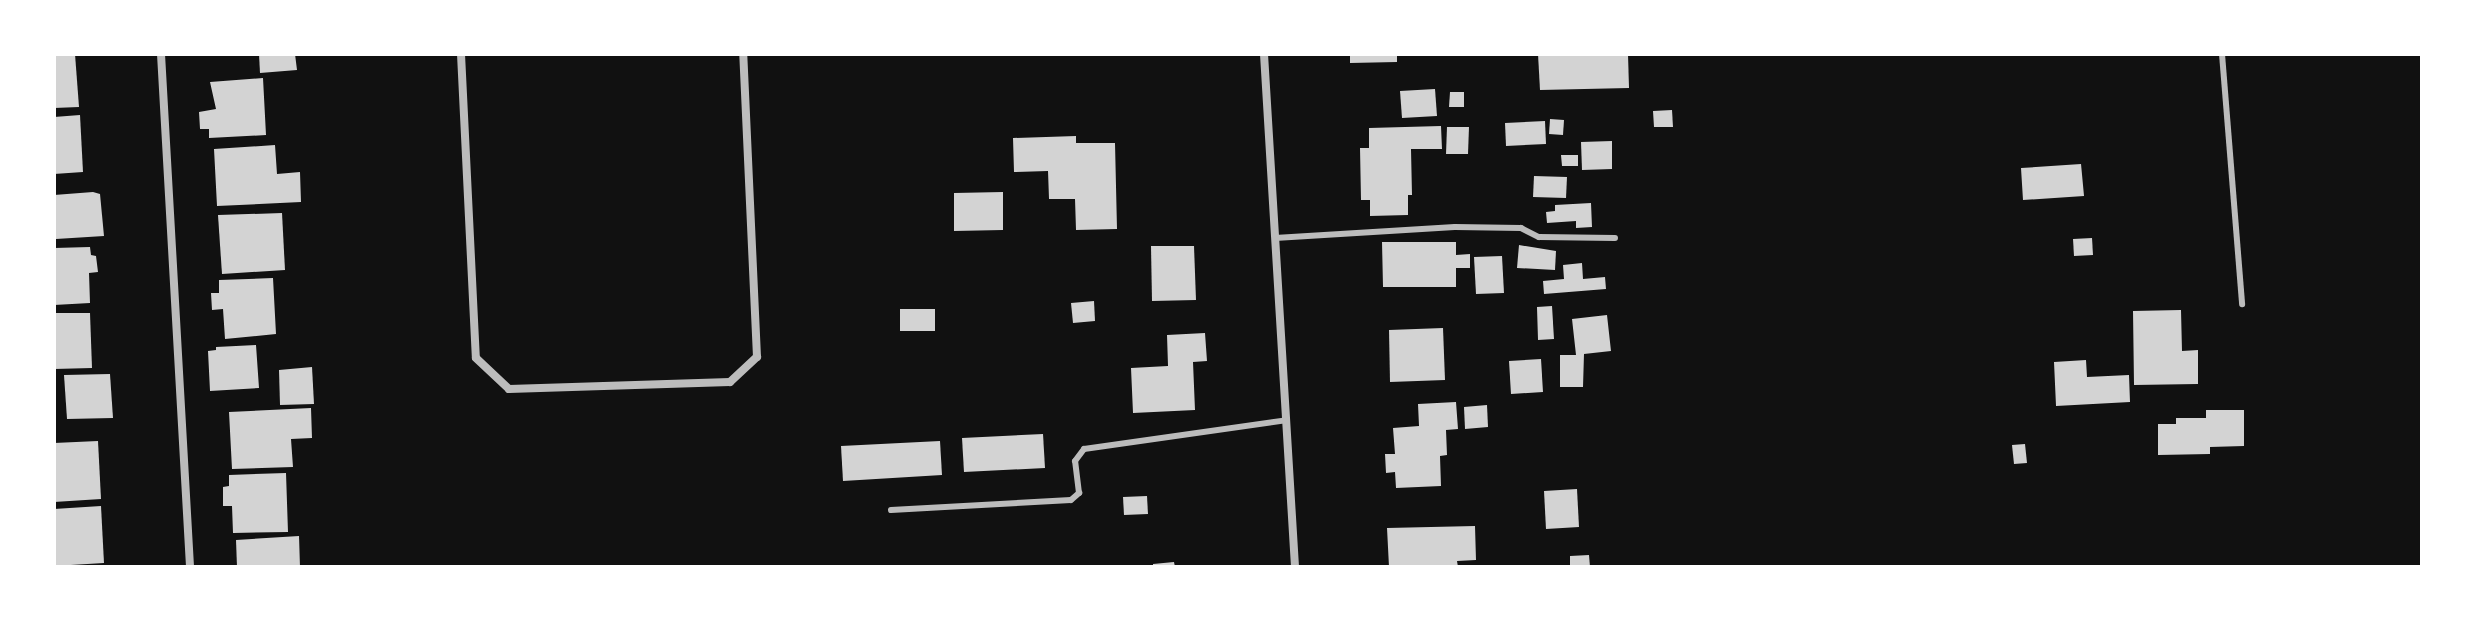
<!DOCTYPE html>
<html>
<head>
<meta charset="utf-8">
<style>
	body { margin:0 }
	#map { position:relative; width:2476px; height:621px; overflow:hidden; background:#111; font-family:"Source Sans 3",sans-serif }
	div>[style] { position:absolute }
	.building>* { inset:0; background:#d3d3d3 }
	.service>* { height:6px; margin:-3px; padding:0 3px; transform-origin:3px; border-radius:3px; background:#bcbcbc }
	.minor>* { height:8px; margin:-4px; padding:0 4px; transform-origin:4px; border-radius:4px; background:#bcbcbc }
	span { translate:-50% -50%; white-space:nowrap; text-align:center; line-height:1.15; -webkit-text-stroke:6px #fff; paint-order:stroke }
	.frame { position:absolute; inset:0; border:56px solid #fff; pointer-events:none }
</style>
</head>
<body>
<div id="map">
	<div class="building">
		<i style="clip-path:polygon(54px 54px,75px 54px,79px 107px,54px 108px)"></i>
		<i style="clip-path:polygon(259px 54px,295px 54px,297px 70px,260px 73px)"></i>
		<i style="clip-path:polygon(1350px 54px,1397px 54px,1397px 62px,1350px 63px)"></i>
		<i style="clip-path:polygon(1538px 54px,1628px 54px,1629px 88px,1540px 90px)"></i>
		<i style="clip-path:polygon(263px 78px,266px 135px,209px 138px,209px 129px,200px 129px,199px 112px,216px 109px,210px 82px)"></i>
		<i style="clip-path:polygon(1435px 89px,1437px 116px,1402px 118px,1400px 91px)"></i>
		<i style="clip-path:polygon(1450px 92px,1464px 92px,1464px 107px,1449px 107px)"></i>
		<i style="clip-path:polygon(1672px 110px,1673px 127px,1654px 127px,1653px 111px)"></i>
		<i style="clip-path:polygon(80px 115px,83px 172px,54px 174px,54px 117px)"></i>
		<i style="clip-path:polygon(1550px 119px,1564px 120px,1563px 135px,1549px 134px)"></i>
		<i style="clip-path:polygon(1545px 121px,1546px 144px,1506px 146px,1505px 123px)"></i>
		<i style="clip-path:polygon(1441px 126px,1442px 149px,1411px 149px,1412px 195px,1408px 195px,1408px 215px,1370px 216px,1370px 200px,1361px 200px,1360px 148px,1369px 148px,1369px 128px)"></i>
		<i style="clip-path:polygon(1447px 127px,1469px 127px,1468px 154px,1446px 154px)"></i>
		<i style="clip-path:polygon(1076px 136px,1076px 143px,1115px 143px,1117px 229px,1076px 230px,1075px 199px,1049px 199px,1048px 171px,1014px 172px,1013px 138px)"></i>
		<i style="clip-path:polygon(1612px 141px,1612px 169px,1582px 170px,1581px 142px)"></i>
		<i style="clip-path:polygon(275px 145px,277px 174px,300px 172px,301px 202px,217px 206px,214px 149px)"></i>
		<i style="clip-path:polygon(1561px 155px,1578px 155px,1578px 166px,1562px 166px)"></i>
		<i style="clip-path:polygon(2081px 164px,2084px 196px,2023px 200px,2021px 168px)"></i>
		<i style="clip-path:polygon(1534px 176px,1567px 177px,1566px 198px,1533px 197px)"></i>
		<i style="clip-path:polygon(93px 192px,100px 194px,104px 236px,56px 239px,54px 195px)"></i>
		<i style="clip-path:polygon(1003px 192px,1003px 230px,954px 231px,954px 193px)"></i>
		<i style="clip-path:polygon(1591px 203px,1592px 227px,1576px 228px,1576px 221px,1547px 223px,1546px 212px,1555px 211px,1555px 205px)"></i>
		<i style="clip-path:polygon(282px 213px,285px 270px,222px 274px,218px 215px)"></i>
		<i style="clip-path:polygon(2092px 238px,2093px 255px,2074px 256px,2073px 239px)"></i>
		<i style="clip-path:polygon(1382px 242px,1456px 242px,1456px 255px,1470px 254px,1470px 268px,1456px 268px,1456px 287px,1383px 287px)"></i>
		<i style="clip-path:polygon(1519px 245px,1556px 251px,1555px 270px,1517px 268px)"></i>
		<i style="clip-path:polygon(1151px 246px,1194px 246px,1196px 300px,1152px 301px)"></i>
		<i style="clip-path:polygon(90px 247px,91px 255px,96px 256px,98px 272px,89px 273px,90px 303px,54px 305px,54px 248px)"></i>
		<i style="clip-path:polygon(1502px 256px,1504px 293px,1476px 294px,1474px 257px)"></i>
		<i style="clip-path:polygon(1582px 263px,1583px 279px,1605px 277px,1606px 289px,1544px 294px,1543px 281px,1564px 279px,1563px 265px)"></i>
		<i style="clip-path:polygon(273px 278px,276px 334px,225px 339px,223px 309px,212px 310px,211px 293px,219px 293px,219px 280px)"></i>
		<i style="clip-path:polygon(1094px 301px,1095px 321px,1073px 323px,1071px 303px)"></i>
		<i style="clip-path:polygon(1552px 306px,1554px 339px,1538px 340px,1537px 307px)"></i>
		<i style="clip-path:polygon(900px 309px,935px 309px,935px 331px,900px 331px)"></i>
		<i style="clip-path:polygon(2181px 310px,2182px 351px,2198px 350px,2198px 384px,2134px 385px,2133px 311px)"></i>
		<i style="clip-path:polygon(54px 313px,90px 313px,92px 368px,54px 369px)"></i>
		<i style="clip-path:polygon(1607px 315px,1611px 351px,1584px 354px,1583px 387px,1560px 387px,1560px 355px,1576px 355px,1572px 319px)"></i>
		<i style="clip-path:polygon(1443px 328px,1445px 380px,1390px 382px,1389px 330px)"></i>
		<i style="clip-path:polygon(1205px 333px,1207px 361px,1193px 362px,1195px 410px,1133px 413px,1131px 368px,1168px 366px,1167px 335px)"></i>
		<i style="clip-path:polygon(256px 345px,259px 388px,210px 391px,208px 351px,216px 350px,216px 347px)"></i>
		<i style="clip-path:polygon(1541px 359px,1543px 392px,1511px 394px,1509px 361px)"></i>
		<i style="clip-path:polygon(2086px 360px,2087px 377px,2129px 375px,2130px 402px,2056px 406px,2054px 362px)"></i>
		<i style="clip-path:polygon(312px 367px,314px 404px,280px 405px,279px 370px)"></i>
		<i style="clip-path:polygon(110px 374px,113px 418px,67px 419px,64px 375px)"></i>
		<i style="clip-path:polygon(1456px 402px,1458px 429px,1446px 430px,1447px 455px,1440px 456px,1441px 486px,1396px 488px,1395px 472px,1386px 473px,1385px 454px,1395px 454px,1393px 428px,1419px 426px,1418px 404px)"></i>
		<i style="clip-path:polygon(1487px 405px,1488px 427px,1465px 429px,1464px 407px)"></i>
		<i style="clip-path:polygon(311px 408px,312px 438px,291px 439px,293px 467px,232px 469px,229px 412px)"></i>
		<i style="clip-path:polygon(2206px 410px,2244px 410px,2244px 446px,2210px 447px,2210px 454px,2158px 455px,2158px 424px,2176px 424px,2176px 418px,2206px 418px)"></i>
		<i style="clip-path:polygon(1043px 434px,1045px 468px,964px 472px,962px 438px)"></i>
		<i style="clip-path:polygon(98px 441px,101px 499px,54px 502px,54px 443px)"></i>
		<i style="clip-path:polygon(940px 441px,942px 475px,843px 481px,841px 446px)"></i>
		<i style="clip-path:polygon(2025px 444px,2027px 463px,2014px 464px,2012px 445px)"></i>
		<i style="clip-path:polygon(286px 473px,288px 532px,233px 533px,232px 506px,223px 506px,223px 487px,229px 486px,229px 475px)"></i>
		<i style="clip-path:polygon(1577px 489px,1579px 527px,1546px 529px,1544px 491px)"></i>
		<i style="clip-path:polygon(1147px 496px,1148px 514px,1124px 515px,1123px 497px)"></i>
		<i style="clip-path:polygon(101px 506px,104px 563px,54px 566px,54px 509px)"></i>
		<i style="clip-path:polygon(1475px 526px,1476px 560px,1457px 561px,1458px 567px,1389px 567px,1387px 528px)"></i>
		<i style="clip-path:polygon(299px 536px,300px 567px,237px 567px,236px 540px)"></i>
		<i style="clip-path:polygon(1589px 555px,1590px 567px,1570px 567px,1570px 556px)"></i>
		<i style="clip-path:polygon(1174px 562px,1175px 567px,1153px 567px,1153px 564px)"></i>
	</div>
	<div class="service">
		<i style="left:2222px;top:54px;width:251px;rotate:85.4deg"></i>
		<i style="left:1275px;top:238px;width:180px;rotate:-3.5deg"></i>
		<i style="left:1455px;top:227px;width:66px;rotate:0.9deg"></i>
		<i style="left:1521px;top:228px;width:20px;rotate:27deg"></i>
		<i style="left:1539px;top:237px;width:76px;rotate:0.8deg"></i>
		<i style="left:891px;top:510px;width:180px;rotate:-3.2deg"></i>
		<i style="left:1071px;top:500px;width:11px;rotate:-41deg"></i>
		<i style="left:1079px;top:493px;width:32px;rotate:-97deg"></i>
		<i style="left:1075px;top:461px;width:15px;rotate:-53deg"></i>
		<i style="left:1084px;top:449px;width:205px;rotate:-8.1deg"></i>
	</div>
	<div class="minor">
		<i style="left:161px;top:54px;width:514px;rotate:86.76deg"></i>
		<i style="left:461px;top:54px;width:304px;rotate:87.2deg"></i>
		<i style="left:476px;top:358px;width:45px;rotate:43.2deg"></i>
		<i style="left:509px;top:389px;width:221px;rotate:-1.8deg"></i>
		<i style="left:730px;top:382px;width:37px;rotate:-43deg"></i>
		<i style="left:757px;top:357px;width:303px;rotate:-92.6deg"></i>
		<i style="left:1264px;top:54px;width:514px;rotate:86.54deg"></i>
	</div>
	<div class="frame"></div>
</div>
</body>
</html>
